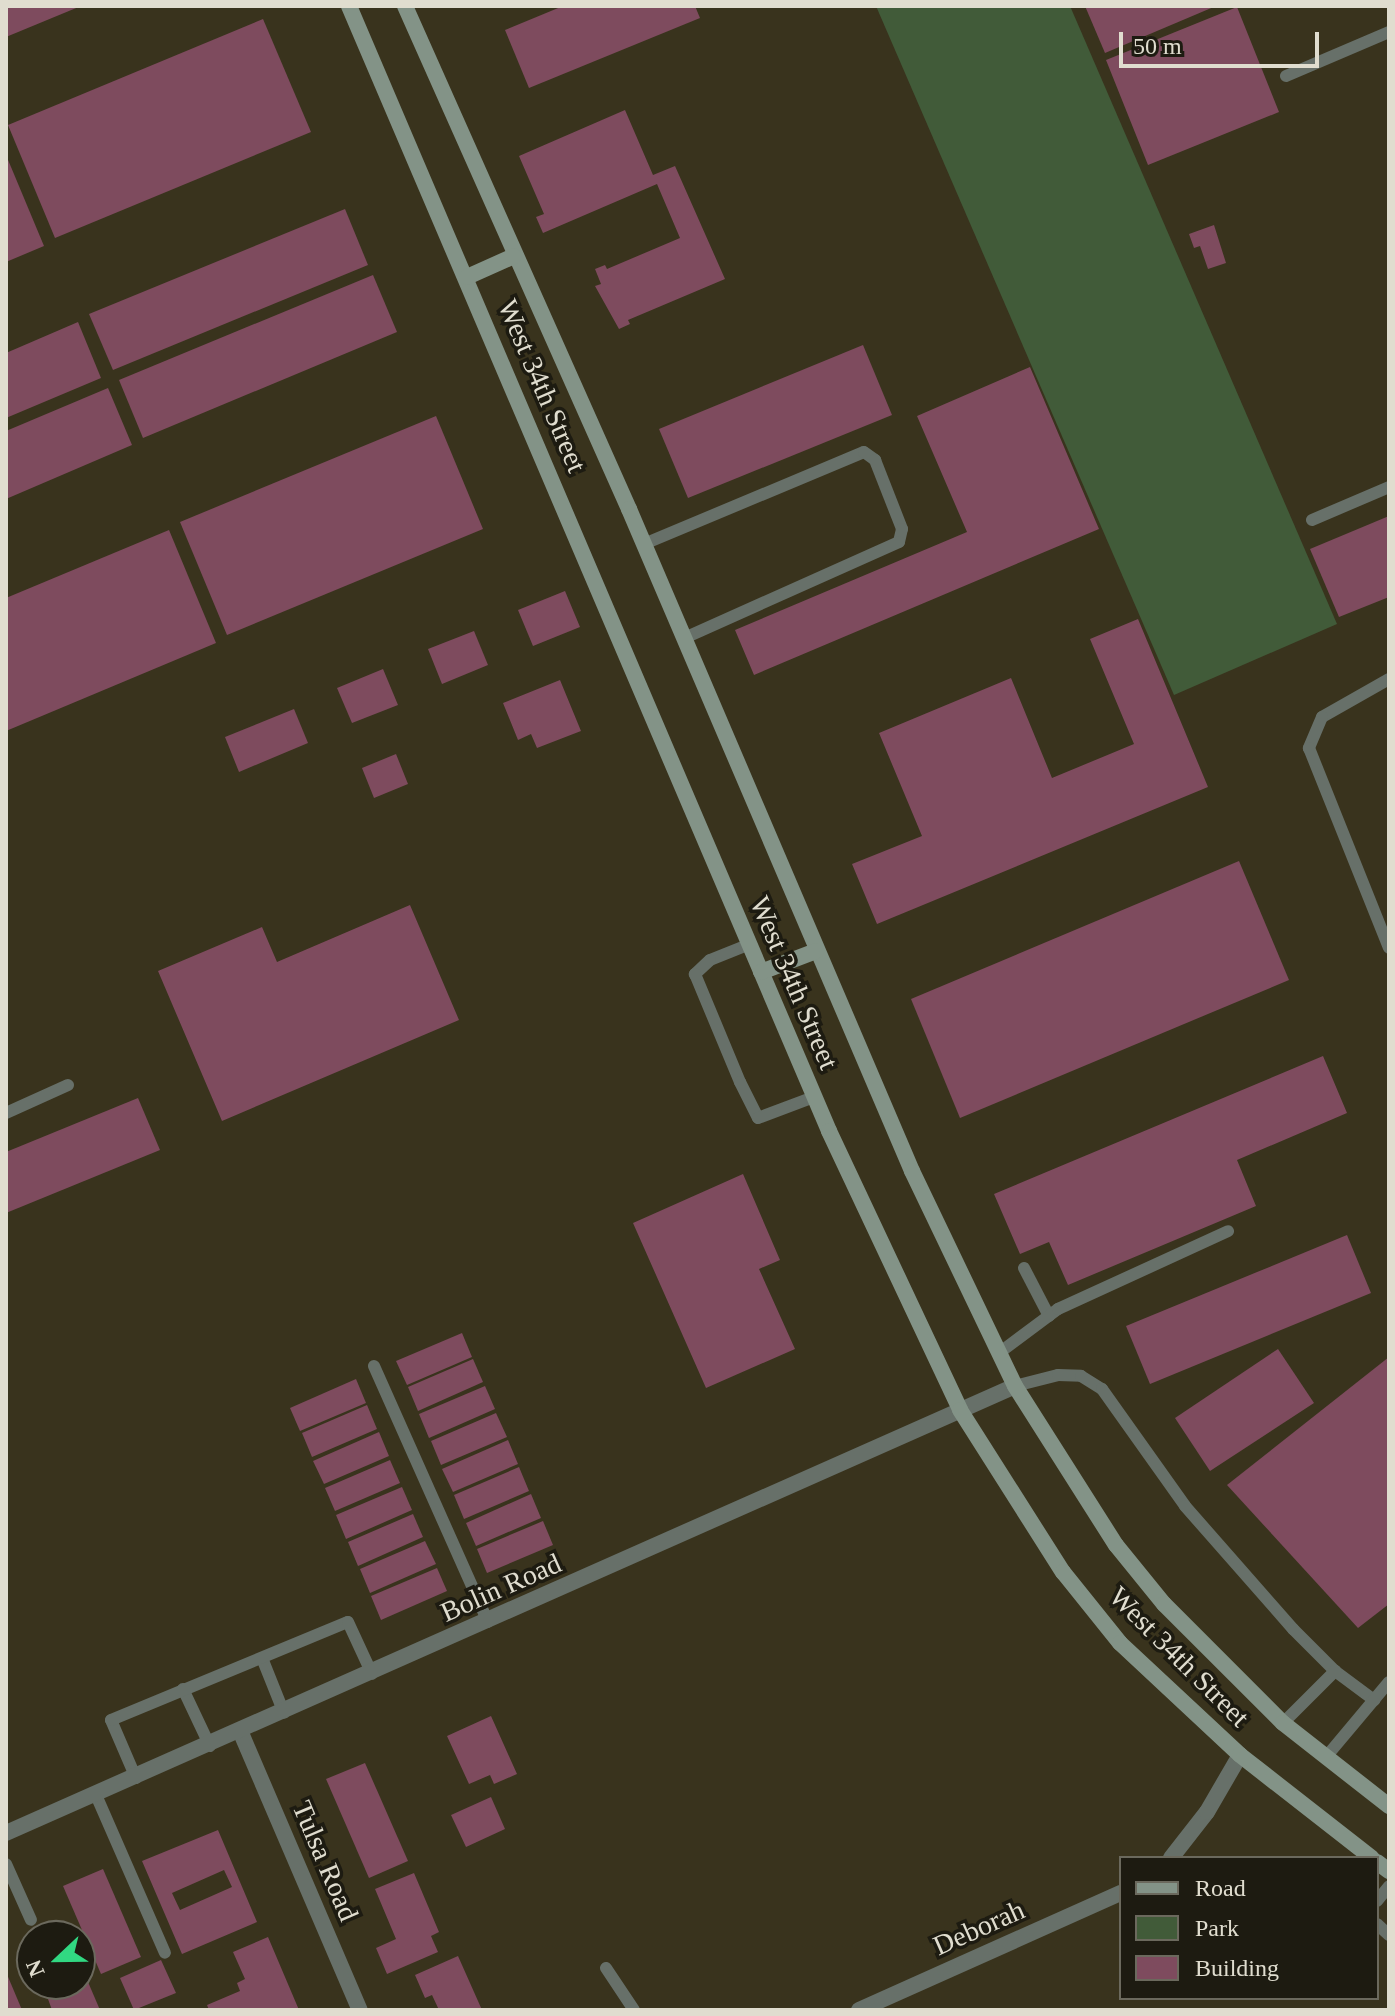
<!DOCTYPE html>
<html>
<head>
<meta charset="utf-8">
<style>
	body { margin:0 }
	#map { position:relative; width:1395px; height:2016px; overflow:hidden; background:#39331d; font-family:"Times New Roman",serif }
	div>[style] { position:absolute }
	.green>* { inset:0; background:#415b39 }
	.building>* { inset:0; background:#7e4b5e }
	.service>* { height:12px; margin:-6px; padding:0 6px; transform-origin:6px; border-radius:6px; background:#677069 }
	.minor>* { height:16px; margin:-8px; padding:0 8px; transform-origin:8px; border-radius:8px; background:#677069 }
	.secondary>* { height:16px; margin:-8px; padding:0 8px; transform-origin:8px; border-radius:8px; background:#839387 }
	span { translate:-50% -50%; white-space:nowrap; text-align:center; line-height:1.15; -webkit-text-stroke:7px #1d1b11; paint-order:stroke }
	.street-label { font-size:28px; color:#e0ddcf }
	.frame { position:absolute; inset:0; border:8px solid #e0ddcf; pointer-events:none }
	.legend { position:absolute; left:1119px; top:1856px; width:260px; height:144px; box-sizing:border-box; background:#1d1b11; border:2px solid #6b695d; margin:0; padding:10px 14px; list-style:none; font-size:24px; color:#e0ddcf }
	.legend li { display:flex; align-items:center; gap:16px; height:40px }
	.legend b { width:40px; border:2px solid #6b695d }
	.north { position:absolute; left:16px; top:1920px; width:80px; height:80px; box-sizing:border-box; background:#1d1b11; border:2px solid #6b695d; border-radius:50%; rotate:248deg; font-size:22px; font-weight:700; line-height:32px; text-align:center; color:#e0ddcf }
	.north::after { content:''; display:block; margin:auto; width:28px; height:36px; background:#31d882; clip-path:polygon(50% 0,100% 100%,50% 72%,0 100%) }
	.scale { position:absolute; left:1119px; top:32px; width:200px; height:36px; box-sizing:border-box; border:4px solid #e0ddcf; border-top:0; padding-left:10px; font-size:24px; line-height:28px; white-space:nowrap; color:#e0ddcf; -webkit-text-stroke:6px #1d1b11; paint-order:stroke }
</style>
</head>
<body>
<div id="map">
	<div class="green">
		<i style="clip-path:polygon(876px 6px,1070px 6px,1337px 624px,1174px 695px)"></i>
	</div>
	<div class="building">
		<i style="clip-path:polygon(6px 6px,81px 6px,6px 37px)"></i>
		<i style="clip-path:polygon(563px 6px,695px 6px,700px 18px,529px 88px,505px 30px)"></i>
		<i style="clip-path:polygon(1085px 6px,1216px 6px,1105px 53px)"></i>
		<i style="clip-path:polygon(1237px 7px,1279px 112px,1148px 165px,1106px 60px)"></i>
		<i style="clip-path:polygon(263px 19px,311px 132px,55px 238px,8px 125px)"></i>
		<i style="clip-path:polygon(625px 110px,653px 175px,675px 166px,725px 279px,628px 320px,630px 324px,619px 329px,595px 286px,601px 284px,595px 269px,605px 265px,607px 269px,680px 238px,657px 184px,543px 233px,536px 217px,544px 214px,519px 156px)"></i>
		<i style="clip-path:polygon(6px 155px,44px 246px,6px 262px)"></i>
		<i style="clip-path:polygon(345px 209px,368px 265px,113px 370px,89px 314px)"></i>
		<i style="clip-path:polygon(1214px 225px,1226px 263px,1208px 269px,1200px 246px,1194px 248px,1189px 234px)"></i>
		<i style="clip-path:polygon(373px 275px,397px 332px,143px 438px,119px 380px)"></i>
		<i style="clip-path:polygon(78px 322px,101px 378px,6px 418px,6px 353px)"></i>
		<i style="clip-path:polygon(863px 345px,892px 415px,688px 498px,659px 429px)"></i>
		<i style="clip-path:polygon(1030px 367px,1099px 529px,754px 675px,735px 630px,967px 532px,917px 416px)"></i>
		<i style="clip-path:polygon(108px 388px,132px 445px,6px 499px,6px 431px)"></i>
		<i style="clip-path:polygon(436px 416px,483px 529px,227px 635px,180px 522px)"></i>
		<i style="clip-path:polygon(1389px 516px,1389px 597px,1339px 617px,1310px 549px)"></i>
		<i style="clip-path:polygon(169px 530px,216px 643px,6px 731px,6px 598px)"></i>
		<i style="clip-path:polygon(565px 591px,580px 627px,533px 646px,518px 610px)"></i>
		<i style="clip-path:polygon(1138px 619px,1208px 787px,877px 924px,852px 864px,922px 836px,879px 733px,1011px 678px,1052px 778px,1134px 744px,1090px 639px)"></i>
		<i style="clip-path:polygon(474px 631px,488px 665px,442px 684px,428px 649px)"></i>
		<i style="clip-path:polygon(383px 669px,398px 705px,352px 723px,337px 688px)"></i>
		<i style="clip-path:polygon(560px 680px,581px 731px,537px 748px,531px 734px,518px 740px,503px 703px)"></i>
		<i style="clip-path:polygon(294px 709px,308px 743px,239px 772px,225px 737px)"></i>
		<i style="clip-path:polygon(396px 754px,408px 784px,374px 798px,362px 768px)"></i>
		<i style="clip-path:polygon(1239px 861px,1289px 980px,960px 1118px,911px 999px)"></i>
		<i style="clip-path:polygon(410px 905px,459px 1020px,222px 1121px,158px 971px,262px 927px,277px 962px)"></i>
		<i style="clip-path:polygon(1323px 1056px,1347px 1113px,1237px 1160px,1256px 1206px,1068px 1285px,1049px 1242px,1020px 1254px,994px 1194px)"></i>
		<i style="clip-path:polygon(138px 1098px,160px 1150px,6px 1213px,6px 1152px)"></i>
		<i style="clip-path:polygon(743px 1174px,780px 1260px,759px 1269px,795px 1349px,706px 1388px,633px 1223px)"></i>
		<i style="clip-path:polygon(1347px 1235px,1371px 1293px,1150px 1384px,1126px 1326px)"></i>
		<i style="clip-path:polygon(462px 1333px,472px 1357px,407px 1385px,396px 1361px)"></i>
		<i style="clip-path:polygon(1278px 1349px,1314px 1403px,1210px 1471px,1175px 1418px)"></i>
		<i style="clip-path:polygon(1389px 1357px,1389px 1604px,1358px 1628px,1227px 1485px)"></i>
		<i style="clip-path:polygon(473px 1359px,483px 1382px,418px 1411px,408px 1387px)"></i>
		<i style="clip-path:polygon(356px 1379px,366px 1403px,300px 1431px,290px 1408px)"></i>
		<i style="clip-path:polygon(485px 1386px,495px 1409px,429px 1438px,419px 1414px)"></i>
		<i style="clip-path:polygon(367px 1405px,377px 1429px,312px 1457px,302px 1433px)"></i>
		<i style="clip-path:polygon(496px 1413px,507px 1437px,441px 1465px,431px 1441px)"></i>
		<i style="clip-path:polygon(379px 1432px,389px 1456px,324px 1484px,313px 1461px)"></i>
		<i style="clip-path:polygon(508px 1440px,518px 1464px,453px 1492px,442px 1469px)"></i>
		<i style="clip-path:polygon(390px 1460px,400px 1483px,335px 1511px,325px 1488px)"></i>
		<i style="clip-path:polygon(519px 1467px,529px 1491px,464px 1519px,454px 1495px)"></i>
		<i style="clip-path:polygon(402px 1487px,412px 1510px,346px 1539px,336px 1515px)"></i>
		<i style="clip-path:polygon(531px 1494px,541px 1518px,476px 1546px,466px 1523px)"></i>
		<i style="clip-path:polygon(413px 1514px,423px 1537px,358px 1566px,348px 1542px)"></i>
		<i style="clip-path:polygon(543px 1521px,553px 1545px,487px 1573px,477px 1549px)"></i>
		<i style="clip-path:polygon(425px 1541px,436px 1564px,370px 1593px,360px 1569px)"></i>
		<i style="clip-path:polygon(437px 1568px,447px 1591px,381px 1620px,371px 1596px)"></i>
		<i style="clip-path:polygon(491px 1716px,517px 1774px,494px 1784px,490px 1775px,469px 1784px,447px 1736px)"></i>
		<i style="clip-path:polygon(365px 1763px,408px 1861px,369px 1878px,326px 1779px)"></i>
		<i style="clip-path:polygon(491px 1797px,505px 1829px,466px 1847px,451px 1815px)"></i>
		<i style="clip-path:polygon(evenodd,218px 1830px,257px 1922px,182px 1954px,142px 1861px,218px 1830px,224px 1870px,232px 1887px,180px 1910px,172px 1893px,224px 1870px)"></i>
		<i style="clip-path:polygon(103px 1869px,141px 1957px,101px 1974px,63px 1886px)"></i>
		<i style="clip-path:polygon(414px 1873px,439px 1932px,431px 1936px,438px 1952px,387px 1974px,376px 1948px,396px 1939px,375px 1889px)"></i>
		<i style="clip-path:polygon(268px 1937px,299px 2010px,209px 2010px,207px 2005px,240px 1991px,237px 1983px,245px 1979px,233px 1952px)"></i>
		<i style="clip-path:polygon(458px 1956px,482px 2010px,439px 2010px,432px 1995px,425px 1998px,415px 1975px)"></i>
		<i style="clip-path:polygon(161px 1960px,176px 1993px,134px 2010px,120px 1978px)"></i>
		<i style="clip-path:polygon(6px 1972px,22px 2010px,6px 2010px)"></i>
		<i style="clip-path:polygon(88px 1982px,100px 2010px,52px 2010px,48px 1999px)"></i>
	</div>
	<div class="service">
		<i style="left:1286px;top:76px;width:112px;rotate:-23.1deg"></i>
		<i style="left:1312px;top:520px;width:84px;rotate:-23.2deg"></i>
		<i style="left:644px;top:544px;width:238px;rotate:-22.7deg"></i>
		<i style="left:864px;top:452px;width:14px;rotate:36deg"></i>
		<i style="left:875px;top:460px;width:74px;rotate:68.6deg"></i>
		<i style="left:902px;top:529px;width:13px;rotate:103deg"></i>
		<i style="left:899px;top:542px;width:235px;rotate:155.9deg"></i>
		<i style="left:1389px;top:679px;width:77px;rotate:150.4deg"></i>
		<i style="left:1322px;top:717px;width:34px;rotate:113deg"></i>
		<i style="left:1309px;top:748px;width:215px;rotate:68.2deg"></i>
		<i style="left:750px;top:944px;width:43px;rotate:158.2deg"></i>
		<i style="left:710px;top:960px;width:21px;rotate:137deg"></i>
		<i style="left:695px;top:974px;width:117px;rotate:67.4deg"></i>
		<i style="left:740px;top:1082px;width:40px;rotate:63.4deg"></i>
		<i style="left:758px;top:1118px;width:60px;rotate:-20.6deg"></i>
		<i style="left:6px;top:1113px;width:68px;rotate:-24.3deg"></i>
		<i style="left:1024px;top:1268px;width:54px;rotate:62.5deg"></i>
		<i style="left:999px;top:1353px;width:74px;rotate:-36.7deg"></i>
		<i style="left:1058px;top:1309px;width:187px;rotate:-24.6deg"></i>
		<i style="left:374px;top:1366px;width:280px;rotate:66deg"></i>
		<i style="left:1015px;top:1386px;width:44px;rotate:-14.3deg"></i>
		<i style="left:1058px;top:1375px;width:23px;rotate:2deg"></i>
		<i style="left:1081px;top:1376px;width:25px;rotate:32deg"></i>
		<i style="left:1102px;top:1389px;width:143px;rotate:54.6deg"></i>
		<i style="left:1185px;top:1506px;width:164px;rotate:48.7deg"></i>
		<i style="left:1293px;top:1629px;width:59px;rotate:45deg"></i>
		<i style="left:1335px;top:1671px;width:49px;rotate:36.6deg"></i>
		<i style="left:262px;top:1658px;width:59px;rotate:68.2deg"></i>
		<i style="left:183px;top:1689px;width:63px;rotate:64.7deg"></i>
		<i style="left:1283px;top:1723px;width:74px;rotate:-45deg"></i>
		<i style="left:1326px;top:1757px;width:98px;rotate:-50deg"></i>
		<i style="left:136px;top:1778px;width:63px;rotate:-113.3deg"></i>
		<i style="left:111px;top:1720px;width:256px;rotate:-22.5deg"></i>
		<i style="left:348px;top:1622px;width:57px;rotate:65.2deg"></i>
		<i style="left:96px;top:1795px;width:172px;rotate:66.4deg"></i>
		<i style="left:6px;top:1864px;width:61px;rotate:65.9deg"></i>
		<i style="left:1377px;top:1901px;width:19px;rotate:-51deg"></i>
		<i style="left:1377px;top:1924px;width:16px;rotate:43deg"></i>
		<i style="left:606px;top:1968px;width:50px;rotate:56.3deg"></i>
	</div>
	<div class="minor">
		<i style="left:241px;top:1733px;width:301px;rotate:66.8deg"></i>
		<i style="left:6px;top:1833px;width:1104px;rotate:-23.89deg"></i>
		<i style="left:1171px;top:1858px;width:58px;rotate:-52deg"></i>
		<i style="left:1207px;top:1812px;width:66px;rotate:-59.9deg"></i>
		<i style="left:859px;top:2010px;width:287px;rotate:-24.1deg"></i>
	</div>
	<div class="secondary">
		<i style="left:349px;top:6px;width:1223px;rotate:66.89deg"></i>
		<i style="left:829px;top:1131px;width:308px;rotate:64.8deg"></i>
		<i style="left:960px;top:1410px;width:192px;rotate:57.6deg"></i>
		<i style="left:1063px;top:1572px;width:91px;rotate:51.2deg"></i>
		<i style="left:1120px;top:1643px;width:164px;rotate:43deg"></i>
		<i style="left:1240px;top:1755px;width:167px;rotate:38deg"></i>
		<i style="left:405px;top:6px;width:551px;rotate:66deg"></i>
		<i style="left:629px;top:509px;width:720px;rotate:66.85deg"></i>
		<i style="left:912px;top:1171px;width:238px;rotate:64.4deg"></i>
		<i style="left:1015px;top:1386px;width:188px;rotate:57.6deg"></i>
		<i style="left:1116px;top:1545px;width:76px;rotate:50.9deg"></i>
		<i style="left:1164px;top:1604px;width:168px;rotate:45deg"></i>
		<i style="left:1283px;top:1723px;width:135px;rotate:38.1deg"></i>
		<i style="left:467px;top:277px;width:51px;rotate:-24.1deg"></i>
		<i style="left:761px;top:972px;width:59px;rotate:-20.9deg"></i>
		<i style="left:1377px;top:1862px;width:15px;rotate:37deg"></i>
	</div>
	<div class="street-label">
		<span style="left:542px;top:386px;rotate:67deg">West 34th Street</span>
		<span style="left:794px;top:983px;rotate:67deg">West 34th Street</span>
		<span style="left:501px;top:1588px;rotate:-24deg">Bolin Road</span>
		<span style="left:1179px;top:1657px;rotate:45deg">West 34th Street</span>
		<span style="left:325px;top:1861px;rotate:67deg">Tulsa Road</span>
		<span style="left:979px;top:1928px;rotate:-24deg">Deborah</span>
	</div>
	<div class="frame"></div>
	<ul class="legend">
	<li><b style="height:10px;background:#839387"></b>Road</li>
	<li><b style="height:22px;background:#415b39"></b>Park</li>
	<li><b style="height:22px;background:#7e4b5e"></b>Building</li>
	</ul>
	<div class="north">N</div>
	<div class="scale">50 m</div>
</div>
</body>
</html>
